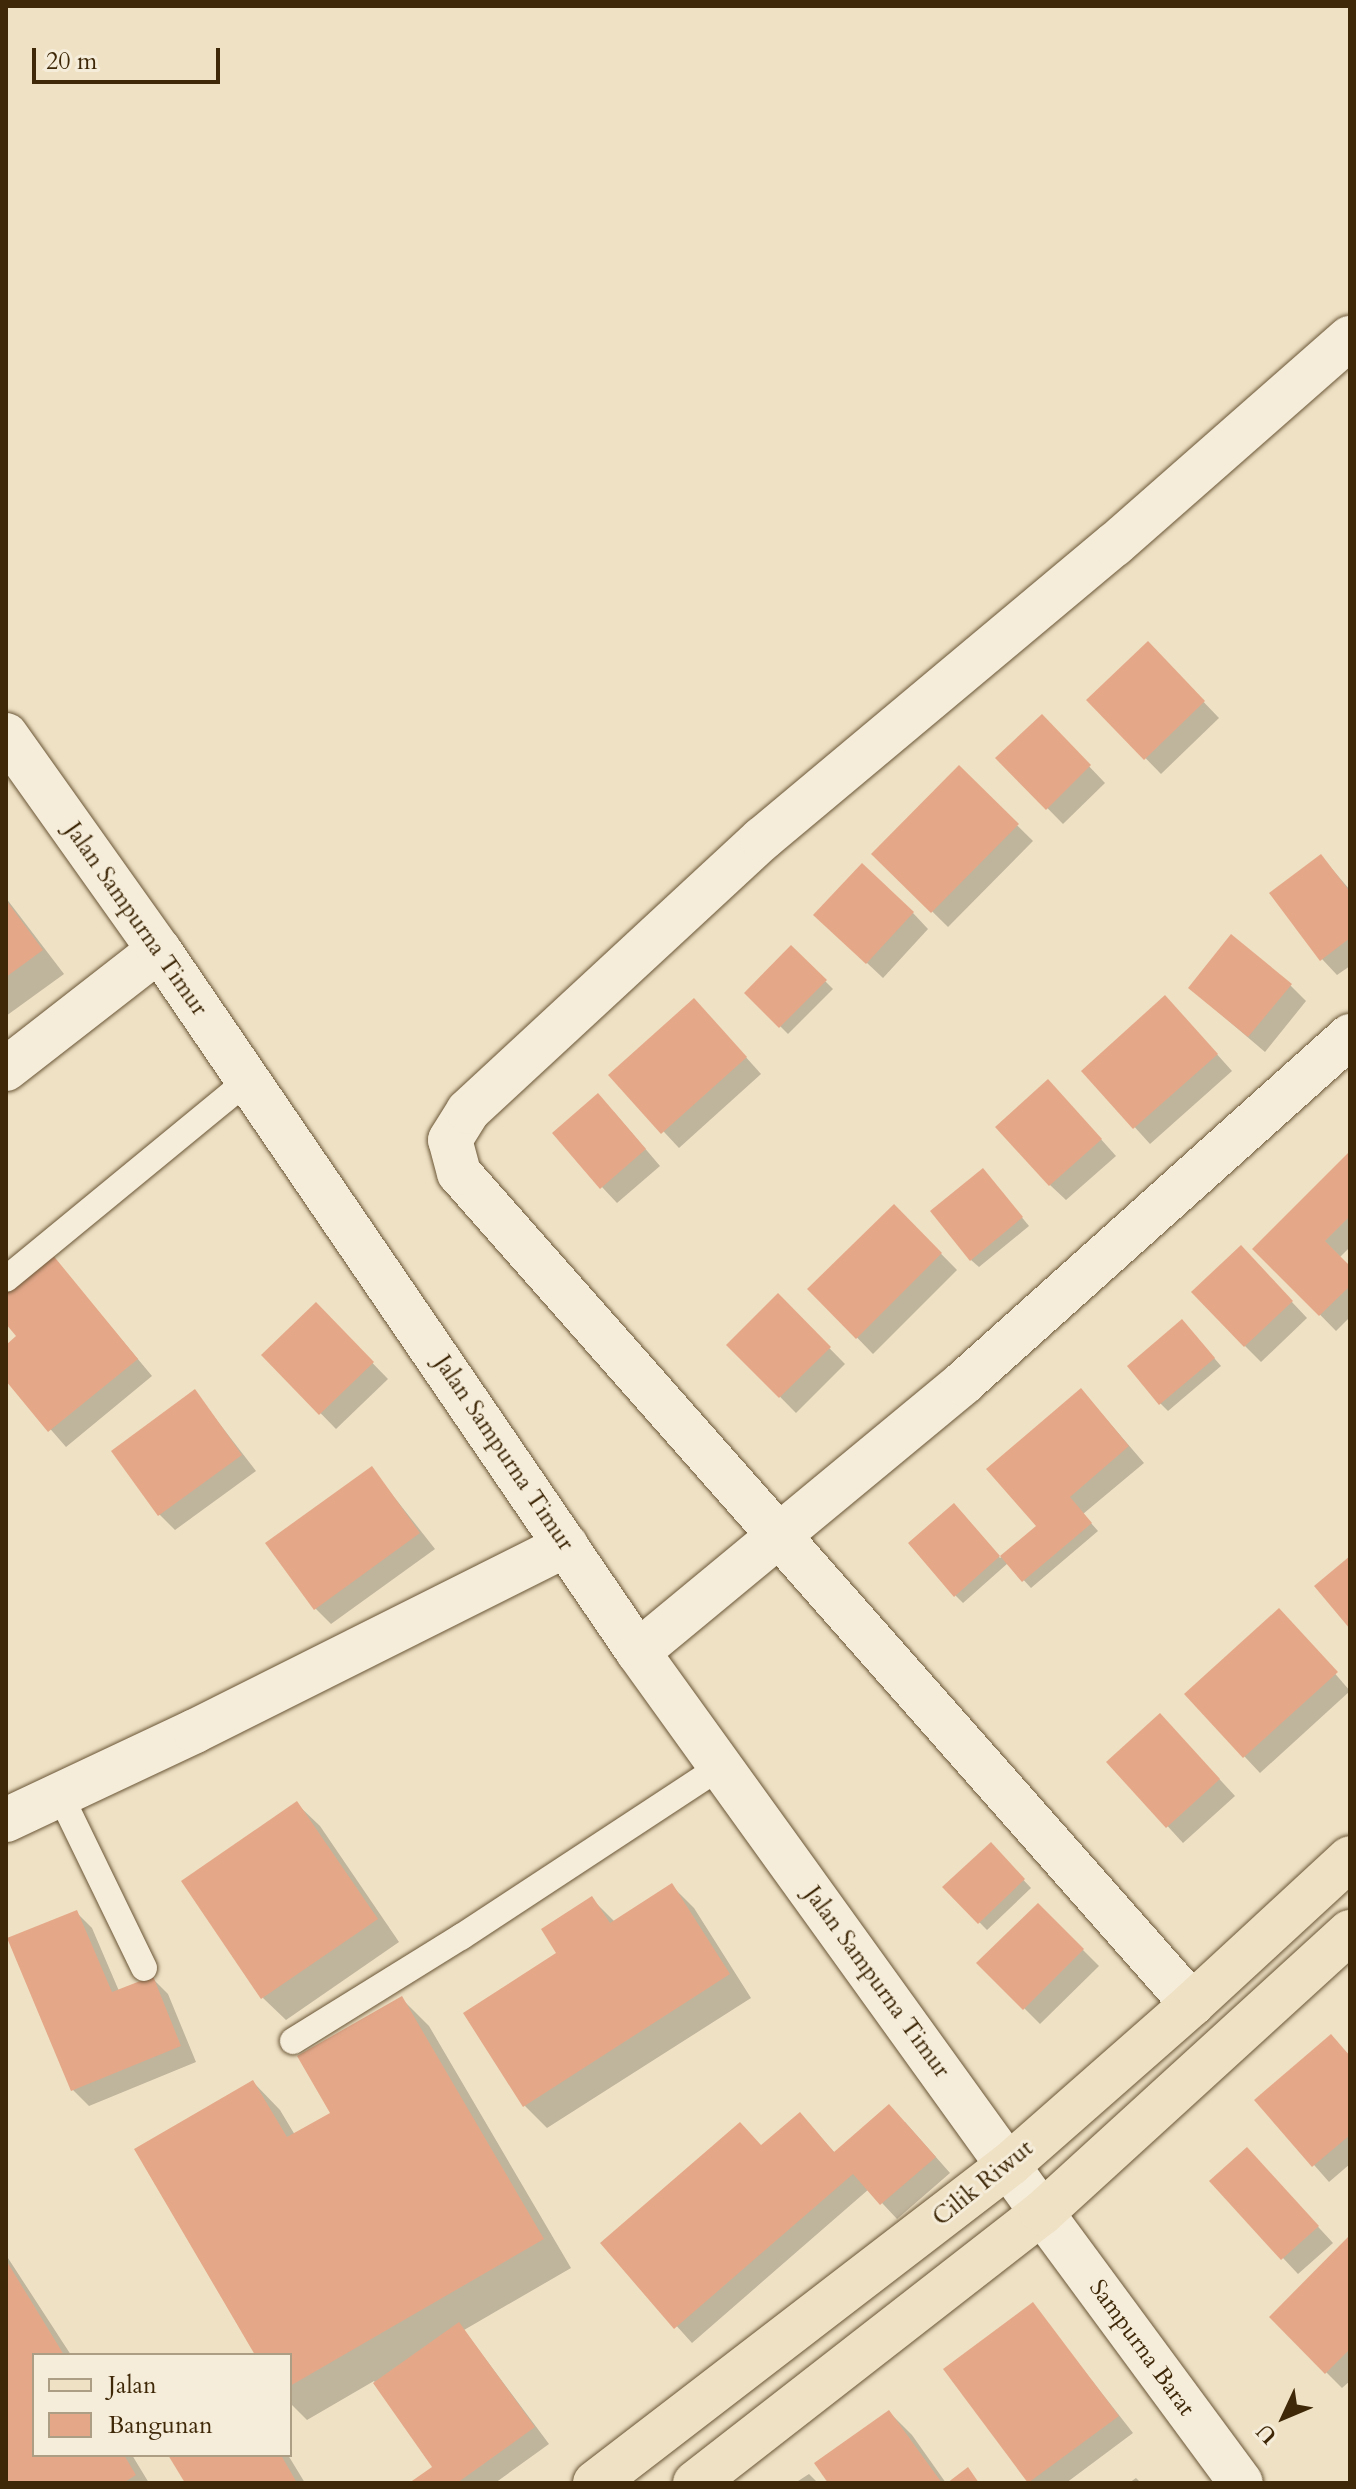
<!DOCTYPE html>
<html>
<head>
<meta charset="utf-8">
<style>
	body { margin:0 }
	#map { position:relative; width:1356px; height:2489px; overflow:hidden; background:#efe1c4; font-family:Cardo,serif }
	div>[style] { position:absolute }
	.shadow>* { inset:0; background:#0003 }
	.building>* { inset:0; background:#e4a889 }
	.roads { filter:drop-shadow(0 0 2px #6a5637) drop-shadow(0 0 2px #6a5637) }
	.lane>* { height:26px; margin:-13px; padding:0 13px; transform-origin:13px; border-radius:13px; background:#f5ecd9 }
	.street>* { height:44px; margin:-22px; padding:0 22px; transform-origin:22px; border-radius:22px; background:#f5ecd9 }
	.secondary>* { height:44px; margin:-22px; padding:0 22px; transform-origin:22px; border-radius:22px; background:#f5ecd9 }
	.primary>* { height:44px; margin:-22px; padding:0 22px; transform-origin:22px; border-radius:22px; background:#efe1c4 }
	span { translate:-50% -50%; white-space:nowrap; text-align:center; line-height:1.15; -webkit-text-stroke:6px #f5ecd9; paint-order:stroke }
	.street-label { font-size:24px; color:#3e2808 }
	.frame { position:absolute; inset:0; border:8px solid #3e2808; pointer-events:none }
	.legend { position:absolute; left:32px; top:2353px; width:260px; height:104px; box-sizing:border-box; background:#f5ecd9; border:2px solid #ac9e85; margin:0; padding:10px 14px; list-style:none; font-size:24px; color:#3e2808 }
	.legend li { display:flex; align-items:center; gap:16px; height:40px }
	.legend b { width:40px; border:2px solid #ac9e85 }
	.north { position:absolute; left:1244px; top:2377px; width:80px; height:80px; -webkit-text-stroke:6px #f5ecd9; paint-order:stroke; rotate:226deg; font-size:22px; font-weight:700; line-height:32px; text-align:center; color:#3e2808 }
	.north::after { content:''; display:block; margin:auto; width:28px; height:36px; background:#3e2808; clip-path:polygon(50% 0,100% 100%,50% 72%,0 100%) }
	.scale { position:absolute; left:32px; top:48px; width:188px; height:36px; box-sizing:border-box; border:4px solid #3e2808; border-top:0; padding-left:10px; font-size:24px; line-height:28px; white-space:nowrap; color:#3e2808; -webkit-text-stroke:6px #f5ecd9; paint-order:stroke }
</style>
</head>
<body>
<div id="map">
	<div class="shadow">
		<i style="clip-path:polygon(1148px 644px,1219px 718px,1161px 774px,1089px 700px)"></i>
		<i style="clip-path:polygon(1042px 717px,1105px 783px,1063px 824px,998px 758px)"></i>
		<i style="clip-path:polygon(959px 768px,1033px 841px,948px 927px,874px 854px)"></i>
		<i style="clip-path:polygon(1321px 856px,1350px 890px,1350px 966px,1337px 975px,1322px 959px)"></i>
		<i style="clip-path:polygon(6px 898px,64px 974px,6px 1016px)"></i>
		<i style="clip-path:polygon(913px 913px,928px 929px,883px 978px,832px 930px)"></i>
		<i style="clip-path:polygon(791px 947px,833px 989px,788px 1034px,747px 993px)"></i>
		<i style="clip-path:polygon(1290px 985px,1306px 1001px,1265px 1052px,1190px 988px)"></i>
		<i style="clip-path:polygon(1181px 1014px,1232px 1071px,1150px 1144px,1084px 1071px)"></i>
		<i style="clip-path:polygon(709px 1016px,761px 1074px,679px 1148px,611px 1075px)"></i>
		<i style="clip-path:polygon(1064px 1098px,1116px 1156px,1066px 1200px,1050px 1185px)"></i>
		<i style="clip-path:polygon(614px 1112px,660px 1166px,617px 1203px,602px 1187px)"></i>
		<i style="clip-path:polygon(1350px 1153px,1350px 1247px,1339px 1258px,1350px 1269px,1350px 1317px,1336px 1331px,1255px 1248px)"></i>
		<i style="clip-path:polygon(990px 1179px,1029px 1226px,979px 1267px,971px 1260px)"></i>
		<i style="clip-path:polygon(894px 1206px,957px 1270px,873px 1354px,810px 1289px)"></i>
		<i style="clip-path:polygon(52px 1256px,152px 1376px,66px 1447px,6px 1378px,6px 1347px,19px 1337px,6px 1321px,6px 1293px)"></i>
		<i style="clip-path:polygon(1256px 1264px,1307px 1318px,1261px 1362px,1245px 1346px)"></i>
		<i style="clip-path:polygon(778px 1296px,845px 1364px,796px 1413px,729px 1345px)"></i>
		<i style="clip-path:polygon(316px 1305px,388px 1379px,336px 1429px,264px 1355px)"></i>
		<i style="clip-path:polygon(1190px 1330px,1221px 1366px,1168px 1411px,1160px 1403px)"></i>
		<i style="clip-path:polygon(195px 1392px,256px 1471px,175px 1530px,159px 1514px)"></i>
		<i style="clip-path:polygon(1096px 1407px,1144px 1463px,1083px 1514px,1098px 1531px,1031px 1588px,1008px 1563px,963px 1603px,955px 1595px,962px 1513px,1000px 1558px,1039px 1526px)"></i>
		<i style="clip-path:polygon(372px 1469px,435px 1549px,331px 1624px,315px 1608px)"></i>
		<i style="clip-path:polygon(1295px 1627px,1350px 1691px,1260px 1773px,1187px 1695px)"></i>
		<i style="clip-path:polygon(1176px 1732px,1235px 1796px,1183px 1843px,1109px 1762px)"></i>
		<i style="clip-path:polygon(297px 1804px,320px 1826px,399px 1942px,286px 2020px,263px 1998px)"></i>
		<i style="clip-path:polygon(991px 1845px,1031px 1888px,987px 1930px,945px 1887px)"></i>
		<i style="clip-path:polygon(672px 1886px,694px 1908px,751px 1998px,547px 2128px,525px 2106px,559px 1954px,592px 1899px,615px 1922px)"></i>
		<i style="clip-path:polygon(1038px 1905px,1099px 1966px,1040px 2024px,979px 1963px)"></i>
		<i style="clip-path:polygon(76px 1912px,92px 1928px,119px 1991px,152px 1978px,168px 1994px,196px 2062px,89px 2106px,73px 2090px)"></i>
		<i style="clip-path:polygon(401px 1998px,429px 2026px,571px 2268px,464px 2330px,549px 2444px,495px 2483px,413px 2483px,435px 2467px,374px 2381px,307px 2420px,290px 2403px,290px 2355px,258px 2355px,253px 2082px,280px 2110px,295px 2135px,333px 2114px)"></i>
		<i style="clip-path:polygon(1350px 2056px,1350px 2164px,1329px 2182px,1257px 2100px)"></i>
		<i style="clip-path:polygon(800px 2114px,835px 2153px,905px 2122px,950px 2173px,897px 2219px,869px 2189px,692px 2343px,602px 2243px,762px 2147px)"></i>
		<i style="clip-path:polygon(1262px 2166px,1333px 2243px,1298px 2274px,1283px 2258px)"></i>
		<i style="clip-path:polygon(1350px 2238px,1350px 2381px,1342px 2388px,1271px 2317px)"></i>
		<i style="clip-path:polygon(6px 2255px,71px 2355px,34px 2355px,34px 2455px,132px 2455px,149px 2483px,6px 2483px)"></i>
		<i style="clip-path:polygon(1032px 2304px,1133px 2433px,1066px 2483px,1031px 2483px,946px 2370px)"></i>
		<i style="clip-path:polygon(889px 2412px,912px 2435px,946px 2483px,830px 2483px)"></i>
		<i style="clip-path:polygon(170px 2455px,288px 2455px,305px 2483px,187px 2483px)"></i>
		<i style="clip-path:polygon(809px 2474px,818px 2483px,795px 2483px)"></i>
		<i style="clip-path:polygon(1136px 2478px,1141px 2483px,1129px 2483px)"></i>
	</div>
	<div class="building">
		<i style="clip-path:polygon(1148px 641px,1205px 701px,1144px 760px,1086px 700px)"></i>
		<i style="clip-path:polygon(1042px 714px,1091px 765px,1046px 810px,995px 758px)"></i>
		<i style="clip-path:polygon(959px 765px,1019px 824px,931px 913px,871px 854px)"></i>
		<i style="clip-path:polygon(1321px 854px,1350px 892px,1350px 938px,1320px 961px,1269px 893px)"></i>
		<i style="clip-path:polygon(862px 863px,914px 912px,866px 964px,813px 915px)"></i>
		<i style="clip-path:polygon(6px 900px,43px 950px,6px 977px)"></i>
		<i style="clip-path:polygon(1231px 934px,1292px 984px,1248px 1037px,1188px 988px)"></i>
		<i style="clip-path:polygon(791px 945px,827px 980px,779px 1028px,744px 993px)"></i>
		<i style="clip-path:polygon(1165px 995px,1218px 1054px,1133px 1129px,1081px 1071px)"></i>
		<i style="clip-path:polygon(694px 998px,747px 1057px,661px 1134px,608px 1075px)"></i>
		<i style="clip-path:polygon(1048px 1079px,1102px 1139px,1049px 1186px,995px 1127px)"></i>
		<i style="clip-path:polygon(598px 1093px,646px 1149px,600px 1189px,552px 1133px)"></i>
		<i style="clip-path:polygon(1350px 1151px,1350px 1216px,1325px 1241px,1350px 1266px,1350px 1286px,1319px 1316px,1252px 1249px)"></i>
		<i style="clip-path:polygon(983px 1168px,1023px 1217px,970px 1261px,930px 1211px)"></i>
		<i style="clip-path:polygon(894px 1204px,942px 1253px,856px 1339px,807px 1289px)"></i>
		<i style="clip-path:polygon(1241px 1245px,1293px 1301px,1244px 1347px,1191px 1292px)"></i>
		<i style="clip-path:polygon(52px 1254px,138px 1359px,48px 1432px,6px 1381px,6px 1345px,16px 1336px,6px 1324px,6px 1291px)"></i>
		<i style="clip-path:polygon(778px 1293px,831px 1347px,779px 1398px,726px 1345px)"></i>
		<i style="clip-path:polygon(316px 1302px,374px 1362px,319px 1415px,261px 1355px)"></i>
		<i style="clip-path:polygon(1182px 1319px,1215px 1358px,1159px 1405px,1127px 1366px)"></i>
		<i style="clip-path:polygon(1081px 1388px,1129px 1446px,1070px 1497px,1092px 1523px,1022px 1582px,1000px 1556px,954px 1597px,908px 1543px,954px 1503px,1000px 1556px,1036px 1526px,986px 1469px)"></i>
		<i style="clip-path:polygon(195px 1389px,242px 1455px,158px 1516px,111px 1451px)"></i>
		<i style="clip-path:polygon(372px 1466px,420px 1533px,314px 1610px,265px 1543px)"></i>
		<i style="clip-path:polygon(1350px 1556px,1350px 1629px,1314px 1586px)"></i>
		<i style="clip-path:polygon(1279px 1608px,1338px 1672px,1243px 1758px,1184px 1694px)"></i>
		<i style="clip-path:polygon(1160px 1713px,1220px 1779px,1166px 1828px,1106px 1762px)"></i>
		<i style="clip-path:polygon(297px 1801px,378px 1919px,261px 1999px,181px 1881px)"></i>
		<i style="clip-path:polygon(991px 1842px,1025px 1879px,978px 1924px,942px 1887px)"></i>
		<i style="clip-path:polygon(672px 1883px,730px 1974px,523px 2107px,463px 2013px,556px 1953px,541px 1929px,592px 1896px,610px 1923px)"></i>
		<i style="clip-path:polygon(1038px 1903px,1084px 1949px,1023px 2010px,976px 1963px)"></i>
		<i style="clip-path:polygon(77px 1910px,112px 1992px,153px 1976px,181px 2046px,71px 2091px,7px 1938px)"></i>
		<i style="clip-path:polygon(402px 1996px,544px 2239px,290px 2386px,290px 2355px,255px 2355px,134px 2149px,253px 2080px,287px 2137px,330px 2113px,297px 2056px)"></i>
		<i style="clip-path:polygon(1331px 2034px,1350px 2056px,1350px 2135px,1312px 2167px,1254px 2100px)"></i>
		<i style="clip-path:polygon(889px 2104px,936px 2157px,880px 2205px,853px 2174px,674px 2329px,600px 2243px,740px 2122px,761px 2145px,800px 2112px,834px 2152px)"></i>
		<i style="clip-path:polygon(1247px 2147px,1319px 2226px,1281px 2260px,1209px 2181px)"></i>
		<i style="clip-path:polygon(1350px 2235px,1350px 2349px,1325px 2374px,1269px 2317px)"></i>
		<i style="clip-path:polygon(6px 2260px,64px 2355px,34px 2355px,34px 2455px,124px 2455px,136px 2475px,123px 2483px,6px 2483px)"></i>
		<i style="clip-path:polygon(1033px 2302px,1119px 2416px,1028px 2483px,943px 2369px)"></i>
		<i style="clip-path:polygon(459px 2322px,535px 2427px,457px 2483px,409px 2483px,432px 2467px,373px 2383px)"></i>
		<i style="clip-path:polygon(889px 2410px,942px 2483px,828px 2483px,814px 2463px)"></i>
		<i style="clip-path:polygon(168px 2455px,281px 2455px,297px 2483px,185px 2483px)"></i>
		<i style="clip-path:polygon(968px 2467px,979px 2483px,947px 2483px)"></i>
	</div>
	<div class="roads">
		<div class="lane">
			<i style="left:6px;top:1279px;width:313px;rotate:-39.4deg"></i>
			<i style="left:61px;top:1797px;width:190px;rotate:64.1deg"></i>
			<i style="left:293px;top:2041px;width:198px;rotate:-31.8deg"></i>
			<i style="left:461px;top:1937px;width:311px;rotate:-33.3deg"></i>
		</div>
		<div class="street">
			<i style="left:6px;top:1069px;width:194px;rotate:-37.9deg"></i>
			<i style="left:638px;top:1652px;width:422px;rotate:-39.6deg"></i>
			<i style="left:963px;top:1383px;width:520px;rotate:-41.88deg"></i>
			<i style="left:6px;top:1820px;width:209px;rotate:-25.2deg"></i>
			<i style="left:195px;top:1731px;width:415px;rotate:-26.6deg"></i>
			<i style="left:1192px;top:2004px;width:1108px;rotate:-131.41deg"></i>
			<i style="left:459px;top:1173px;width:34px;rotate:-105deg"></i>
			<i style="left:450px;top:1140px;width:34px;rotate:-58deg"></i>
			<i style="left:468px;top:1111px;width:401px;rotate:-42.8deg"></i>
			<i style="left:762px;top:839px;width:459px;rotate:-39.9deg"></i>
			<i style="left:1114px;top:545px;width:314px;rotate:-41.3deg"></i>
			<i style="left:1042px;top:2213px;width:335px;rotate:53.6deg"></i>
		</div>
		<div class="secondary">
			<i style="left:6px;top:735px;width:264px;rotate:54.6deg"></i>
			<i style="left:159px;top:950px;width:850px;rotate:55.69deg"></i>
			<i style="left:638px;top:1652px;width:691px;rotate:54.24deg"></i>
		</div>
		<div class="primary">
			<i style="left:595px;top:2483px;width:523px;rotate:-37.55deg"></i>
			<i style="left:1010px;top:2164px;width:242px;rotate:-41.3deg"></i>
			<i style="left:1192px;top:2004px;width:215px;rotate:-42.7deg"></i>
			<i style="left:695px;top:2483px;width:440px;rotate:-37.9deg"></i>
			<i style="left:1042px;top:2213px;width:417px;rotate:-42.4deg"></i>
		</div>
	</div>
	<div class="street-label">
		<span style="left:136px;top:919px;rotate:55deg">Jalan Sampurna Timur</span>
		<span style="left:504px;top:1453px;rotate:56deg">Jalan Sampurna Timur</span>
		<span style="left:877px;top:1982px;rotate:54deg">Jalan Sampurna Timur</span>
		<span style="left:983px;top:2183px;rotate:-39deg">Cilik Riwut</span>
		<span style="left:1142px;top:2348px;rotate:54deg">Sampurna Barat</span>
	</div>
	<div class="frame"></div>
	<ul class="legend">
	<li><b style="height:10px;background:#efe1c4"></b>Jalan</li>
	<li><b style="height:22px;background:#e4a889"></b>Bangunan</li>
	</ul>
	<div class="north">U</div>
	<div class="scale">20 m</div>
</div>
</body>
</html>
